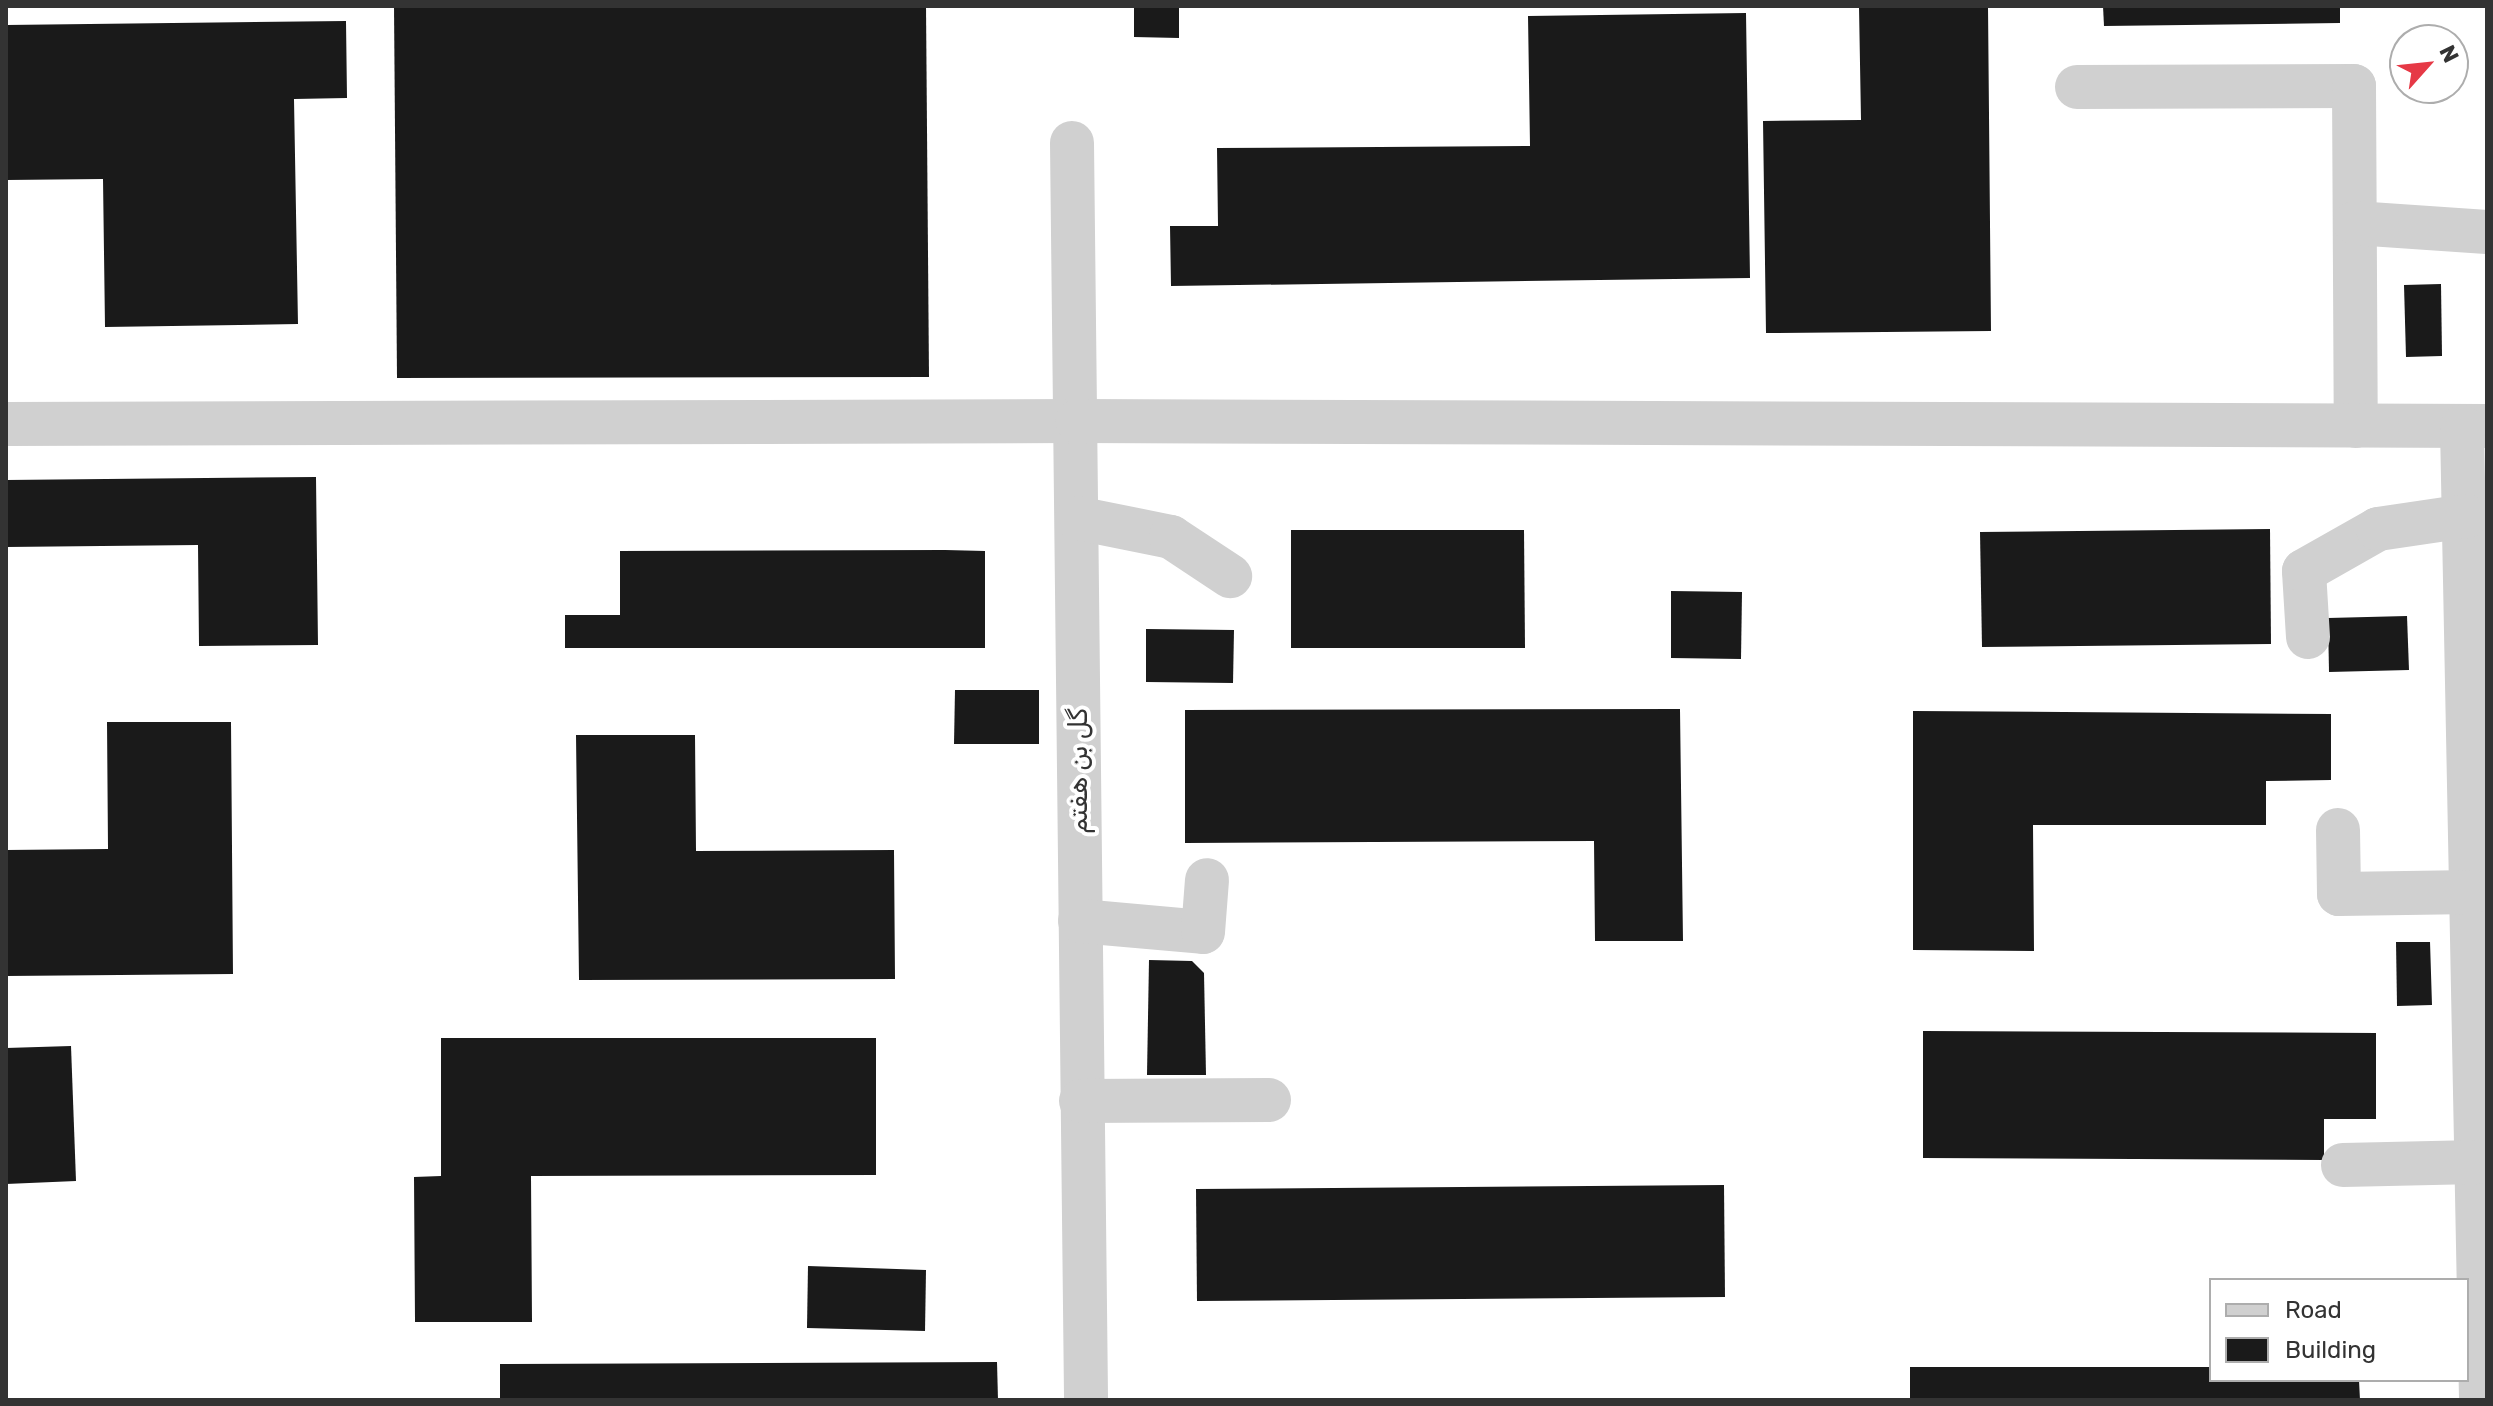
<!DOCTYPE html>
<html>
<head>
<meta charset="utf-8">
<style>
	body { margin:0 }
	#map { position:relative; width:2493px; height:1406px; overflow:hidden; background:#fff; font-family:Rubik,Cairo,sans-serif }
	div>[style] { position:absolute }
	.building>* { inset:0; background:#1a1a1a }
	.minor>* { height:44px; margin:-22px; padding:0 22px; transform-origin:22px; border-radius:22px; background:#d0d0d0 }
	span { translate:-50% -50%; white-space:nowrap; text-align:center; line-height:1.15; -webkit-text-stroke:8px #fff; paint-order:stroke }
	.street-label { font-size:26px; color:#333 }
	.frame { position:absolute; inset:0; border:8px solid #333; pointer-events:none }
	.legend { position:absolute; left:2209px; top:1278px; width:260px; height:104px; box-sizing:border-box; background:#fff; border:2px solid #adadad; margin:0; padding:10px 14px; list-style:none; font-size:24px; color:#333 }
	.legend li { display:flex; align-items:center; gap:16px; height:40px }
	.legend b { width:40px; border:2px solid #adadad }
	.north { position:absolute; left:2389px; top:24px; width:80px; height:80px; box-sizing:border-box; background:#fff; border:2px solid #adadad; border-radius:50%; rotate:63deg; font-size:22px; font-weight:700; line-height:32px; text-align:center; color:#333 }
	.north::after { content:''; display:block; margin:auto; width:28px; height:36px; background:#e63946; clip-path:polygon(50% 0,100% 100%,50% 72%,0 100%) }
</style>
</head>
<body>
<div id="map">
	<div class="building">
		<i style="clip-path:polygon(394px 6px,926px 6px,929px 377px,397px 378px)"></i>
		<i style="clip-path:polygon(1134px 6px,1179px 6px,1179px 38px,1134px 37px)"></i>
		<i style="clip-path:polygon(1988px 6px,1991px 331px,1766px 333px,1763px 121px,1861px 120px,1859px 7px)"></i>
		<i style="clip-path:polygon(2103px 6px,2340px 6px,2340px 23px,2104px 26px)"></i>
		<i style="clip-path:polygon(1746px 13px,1750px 278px,1171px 286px,1170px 226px,1218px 226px,1217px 148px,1530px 146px,1528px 16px)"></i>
		<i style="clip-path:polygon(346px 21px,347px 98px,294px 99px,298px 324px,105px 327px,103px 179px,6px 180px,6px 25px)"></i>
		<i style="clip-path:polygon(2441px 284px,2442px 356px,2406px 357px,2404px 285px)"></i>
		<i style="clip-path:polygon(316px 477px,318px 645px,199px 646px,198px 545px,6px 547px,6px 480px)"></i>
		<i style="clip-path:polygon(2270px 529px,2271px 644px,1982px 647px,1980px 532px)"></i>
		<i style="clip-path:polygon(1291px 530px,1524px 530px,1525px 648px,1291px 648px)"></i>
		<i style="clip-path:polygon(945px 550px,985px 551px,985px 648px,565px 648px,565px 615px,620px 615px,620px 551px)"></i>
		<i style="clip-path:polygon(1671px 591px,1742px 592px,1741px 659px,1671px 658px)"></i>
		<i style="clip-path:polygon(2407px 616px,2409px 670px,2329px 672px,2328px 618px)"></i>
		<i style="clip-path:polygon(1146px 629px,1234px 630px,1233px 683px,1146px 682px)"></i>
		<i style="clip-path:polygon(955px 690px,1039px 690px,1039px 744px,954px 744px)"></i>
		<i style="clip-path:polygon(1680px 709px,1683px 941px,1595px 941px,1594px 841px,1185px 843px,1185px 710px)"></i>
		<i style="clip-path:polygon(1913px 711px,2331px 714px,2331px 780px,2266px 781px,2266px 825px,2033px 825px,2034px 951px,1913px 950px)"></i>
		<i style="clip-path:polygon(107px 722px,231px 722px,233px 974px,6px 976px,6px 850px,108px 849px)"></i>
		<i style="clip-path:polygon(576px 735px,695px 735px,696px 851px,894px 850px,895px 979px,579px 980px)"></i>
		<i style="clip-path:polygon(2396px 942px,2430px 942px,2432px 1005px,2397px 1006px)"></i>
		<i style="clip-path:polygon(1149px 960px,1192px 961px,1204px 973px,1206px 1075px,1147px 1075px)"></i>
		<i style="clip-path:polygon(1923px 1031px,2376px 1033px,2376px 1119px,2324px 1119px,2324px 1160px,1923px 1158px)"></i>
		<i style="clip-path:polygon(441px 1038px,876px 1038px,876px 1175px,531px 1176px,532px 1322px,415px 1322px,414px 1177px,441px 1176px)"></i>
		<i style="clip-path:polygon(71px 1046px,76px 1181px,6px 1184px,6px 1048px)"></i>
		<i style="clip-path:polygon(1724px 1185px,1725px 1297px,1197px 1301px,1196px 1189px)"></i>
		<i style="clip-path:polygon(808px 1266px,926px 1270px,925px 1331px,807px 1328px)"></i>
		<i style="clip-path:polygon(997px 1362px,998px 1400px,500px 1400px,500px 1364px)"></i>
		<i style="clip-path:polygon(1910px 1367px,2211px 1367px,2211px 1380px,2359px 1380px,2360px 1400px,1910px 1400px)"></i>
	</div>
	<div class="minor">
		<i style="left:2077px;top:87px;width:277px;rotate:-0.2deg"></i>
		<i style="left:2354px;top:86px;width:340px;rotate:89.7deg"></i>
		<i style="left:1072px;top:143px;width:1257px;rotate:89.36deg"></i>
		<i style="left:2355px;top:223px;width:132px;rotate:3.9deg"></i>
		<i style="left:6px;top:424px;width:1071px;rotate:-0.16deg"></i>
		<i style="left:1077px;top:421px;width:1410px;rotate:0.2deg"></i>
		<i style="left:2462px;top:427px;width:973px;rotate:88.88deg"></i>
		<i style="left:1077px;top:518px;width:96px;rotate:11.4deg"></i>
		<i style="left:1171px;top:537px;width:71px;rotate:33.5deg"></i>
		<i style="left:2308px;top:637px;width:66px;rotate:-93.5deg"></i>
		<i style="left:2304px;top:571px;width:85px;rotate:-29.6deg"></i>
		<i style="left:2378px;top:529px;width:89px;rotate:-8.4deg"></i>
		<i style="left:2338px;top:830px;width:64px;rotate:89.1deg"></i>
		<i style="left:2339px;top:894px;width:134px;rotate:-0.9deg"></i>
		<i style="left:1080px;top:921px;width:123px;rotate:5.1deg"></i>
		<i style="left:1203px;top:932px;width:52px;rotate:-85.6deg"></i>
		<i style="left:1081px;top:1101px;width:188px;rotate:-0.3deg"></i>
		<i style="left:2343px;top:1165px;width:134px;rotate:-1.3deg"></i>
	</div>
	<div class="street-label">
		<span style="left:1079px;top:771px;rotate:-90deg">گل بن هفتم</span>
	</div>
	<div class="frame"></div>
	<ul class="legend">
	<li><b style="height:10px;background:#d0d0d0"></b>Road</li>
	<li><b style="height:22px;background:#1a1a1a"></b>Building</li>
	</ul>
	<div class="north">N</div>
</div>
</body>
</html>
